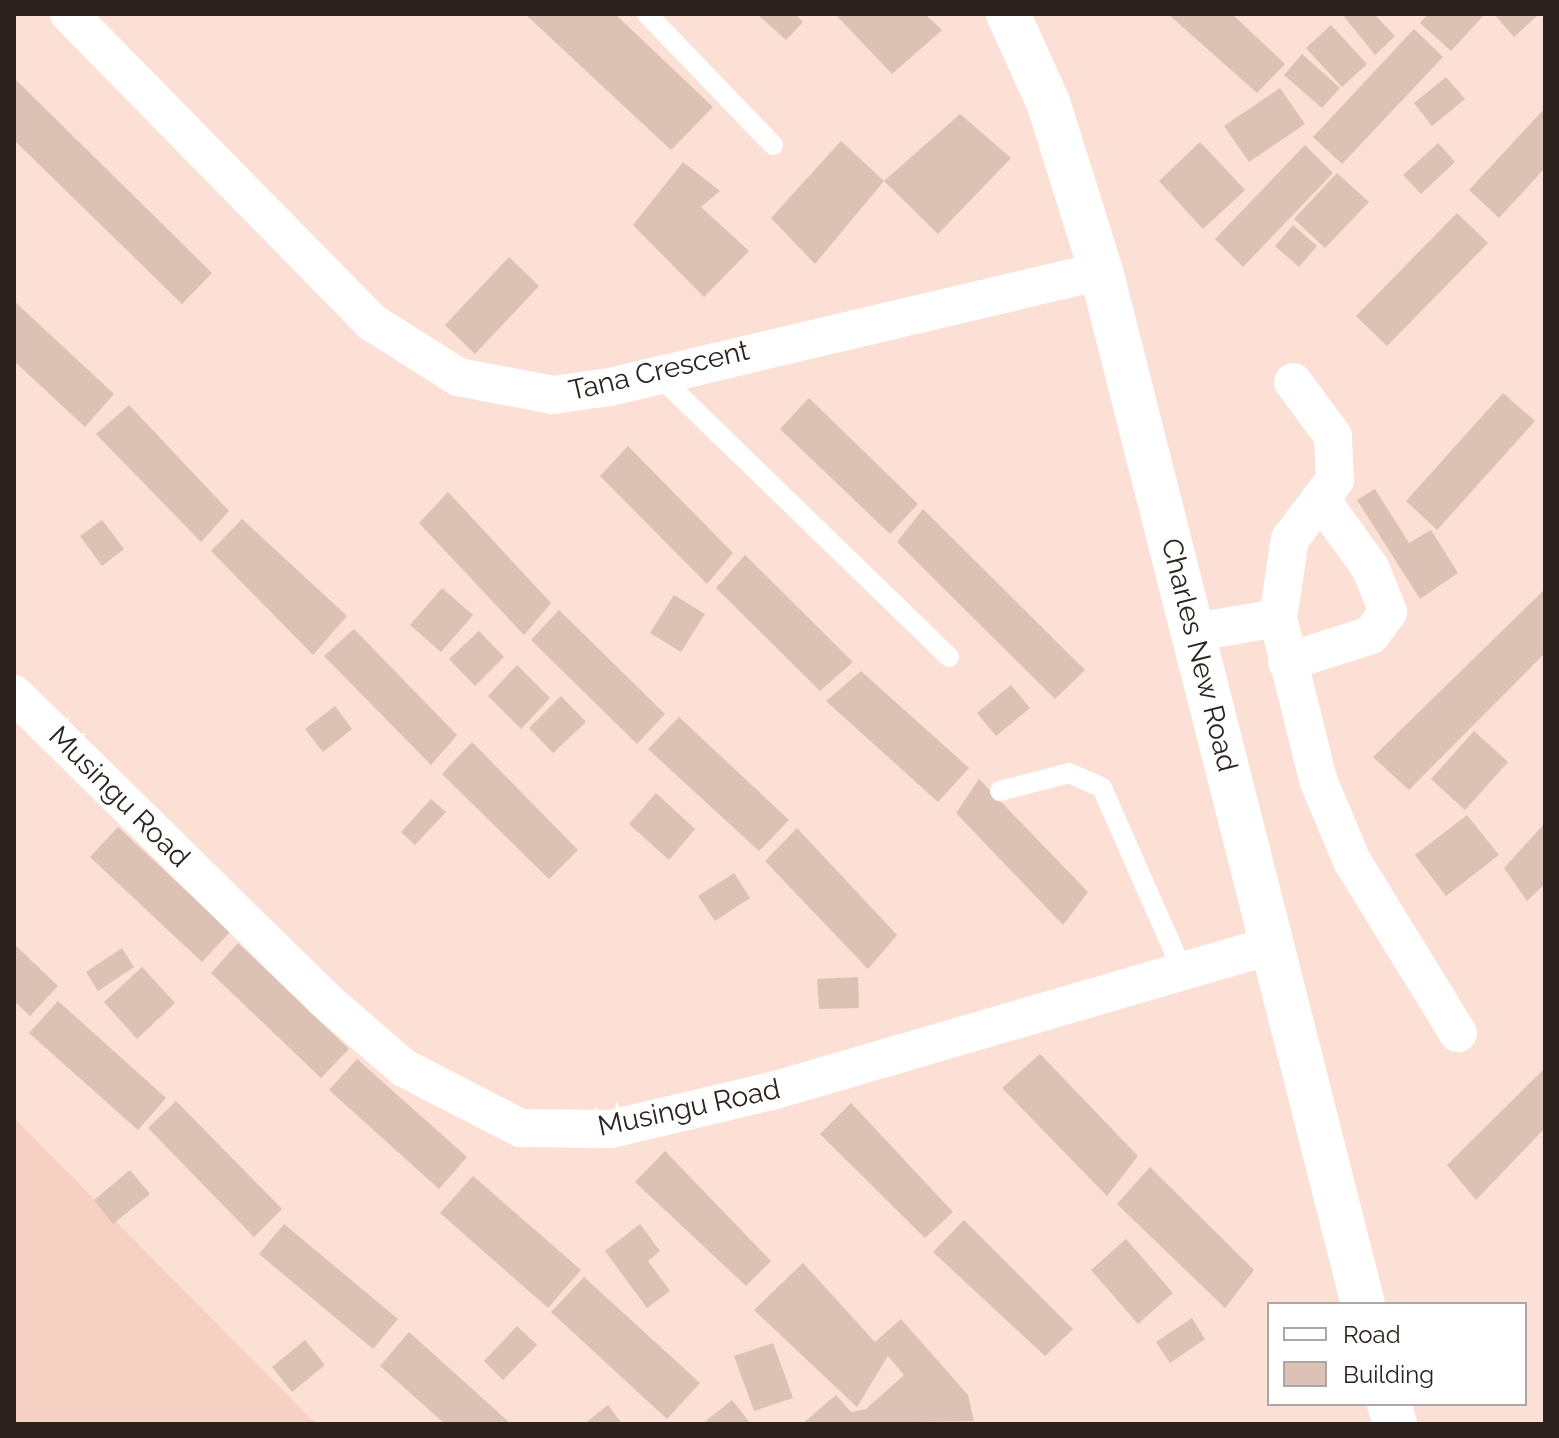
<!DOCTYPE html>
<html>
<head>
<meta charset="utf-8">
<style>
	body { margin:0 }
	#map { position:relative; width:1559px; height:1438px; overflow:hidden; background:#fcdfd5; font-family:Raleway,sans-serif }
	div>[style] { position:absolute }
	.built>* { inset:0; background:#f5d0c3 }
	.building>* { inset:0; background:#dcc2b4 }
	.service>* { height:20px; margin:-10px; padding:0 10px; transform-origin:10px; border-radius:10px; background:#fff }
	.minor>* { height:38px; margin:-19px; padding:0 19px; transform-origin:19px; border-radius:19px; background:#fff }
	.tertiary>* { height:44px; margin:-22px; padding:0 22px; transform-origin:22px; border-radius:22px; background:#fff }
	span { translate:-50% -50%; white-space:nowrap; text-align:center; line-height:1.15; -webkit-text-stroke:8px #fff; paint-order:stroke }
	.street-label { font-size:28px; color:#2c221e }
	.frame { position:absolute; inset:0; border:16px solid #2c221e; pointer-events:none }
	.legend { position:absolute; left:1267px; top:1302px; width:260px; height:104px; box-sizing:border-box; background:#fff; border:2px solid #aba7a5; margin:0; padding:10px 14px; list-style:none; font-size:24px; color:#2c221e }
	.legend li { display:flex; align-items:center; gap:16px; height:40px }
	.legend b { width:40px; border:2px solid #aba7a5 }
</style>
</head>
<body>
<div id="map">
	<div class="built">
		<i style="clip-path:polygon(14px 1118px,316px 1424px,14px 1424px)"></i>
	</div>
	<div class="building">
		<i style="clip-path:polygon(525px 14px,615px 14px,713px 107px,671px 150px)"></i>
		<i style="clip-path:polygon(757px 14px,795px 14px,803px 22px,786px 40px)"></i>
		<i style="clip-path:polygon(835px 14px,925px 14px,942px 30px,892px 74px)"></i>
		<i style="clip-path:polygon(1168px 14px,1232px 14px,1285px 64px,1257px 93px)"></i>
		<i style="clip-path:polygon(1342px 14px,1374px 14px,1395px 36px,1375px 55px)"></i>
		<i style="clip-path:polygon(1428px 14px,1485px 14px,1451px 51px,1420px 23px)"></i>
		<i style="clip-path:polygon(1494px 14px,1535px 14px,1537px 16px,1514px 37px)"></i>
		<i style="clip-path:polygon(1331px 25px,1367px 64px,1342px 87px,1306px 48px)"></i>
		<i style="clip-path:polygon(1414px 29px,1443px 57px,1342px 164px,1313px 137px)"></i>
		<i style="clip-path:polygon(1302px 54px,1340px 88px,1322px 108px,1284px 75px)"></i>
		<i style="clip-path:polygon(1446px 77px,1465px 99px,1432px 126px,1414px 103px)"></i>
		<i style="clip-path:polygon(14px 78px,212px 273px,182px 304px,14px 140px)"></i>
		<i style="clip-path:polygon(1280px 88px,1305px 124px,1249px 162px,1224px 126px)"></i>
		<i style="clip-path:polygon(1545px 108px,1545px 168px,1499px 218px,1469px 190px)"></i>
		<i style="clip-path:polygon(960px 114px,1011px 158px,938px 234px,884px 181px)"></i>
		<i style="clip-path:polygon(841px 141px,884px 181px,815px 264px,771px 218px)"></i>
		<i style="clip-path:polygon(1200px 142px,1245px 190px,1203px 229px,1159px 181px)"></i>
		<i style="clip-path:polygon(1438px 143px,1455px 162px,1421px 194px,1403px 175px)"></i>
		<i style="clip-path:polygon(1305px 145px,1333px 173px,1243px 267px,1215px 239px)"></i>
		<i style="clip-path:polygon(683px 162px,720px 191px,701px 207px,749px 251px,704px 297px,633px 225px)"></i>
		<i style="clip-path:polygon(1337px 173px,1369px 202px,1325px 248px,1294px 219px)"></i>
		<i style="clip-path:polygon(1457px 213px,1488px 243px,1387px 346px,1356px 316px)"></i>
		<i style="clip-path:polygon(1293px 225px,1317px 246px,1299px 267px,1275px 246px)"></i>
		<i style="clip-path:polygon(509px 257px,539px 286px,475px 354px,445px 325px)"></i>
		<i style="clip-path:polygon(14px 301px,114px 394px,85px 427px,14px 361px)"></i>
		<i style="clip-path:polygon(1503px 393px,1535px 421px,1437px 530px,1406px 501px)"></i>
		<i style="clip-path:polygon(809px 398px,918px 504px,890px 534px,780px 429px)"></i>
		<i style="clip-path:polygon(129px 405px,229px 511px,201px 542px,96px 434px)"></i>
		<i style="clip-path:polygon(628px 446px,733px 553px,707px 584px,600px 476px)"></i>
		<i style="clip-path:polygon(1375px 489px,1409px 543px,1431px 530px,1458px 573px,1420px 599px,1357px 500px)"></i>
		<i style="clip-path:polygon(448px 492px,551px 603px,524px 635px,419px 523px)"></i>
		<i style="clip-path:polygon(923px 509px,1085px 670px,1055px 699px,897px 542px)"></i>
		<i style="clip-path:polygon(242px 519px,347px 616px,313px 655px,211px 551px)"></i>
		<i style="clip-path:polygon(102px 520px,124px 549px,102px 566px,80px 536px)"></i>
		<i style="clip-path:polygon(745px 555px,853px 662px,820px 691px,716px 588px)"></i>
		<i style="clip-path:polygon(442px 588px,473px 615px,441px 652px,410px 625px)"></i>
		<i style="clip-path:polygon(1543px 591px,1545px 653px,1409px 790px,1373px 757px)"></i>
		<i style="clip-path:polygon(674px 595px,705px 614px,681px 652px,650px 633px)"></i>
		<i style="clip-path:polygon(559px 610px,665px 714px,637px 744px,531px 640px)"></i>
		<i style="clip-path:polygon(354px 629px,457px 735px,431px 765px,324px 656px)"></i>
		<i style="clip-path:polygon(479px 631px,504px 657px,475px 686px,449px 659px)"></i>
		<i style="clip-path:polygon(517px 665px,550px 698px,521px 729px,488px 696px)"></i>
		<i style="clip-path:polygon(861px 671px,969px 768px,938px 802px,826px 701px)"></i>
		<i style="clip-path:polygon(1011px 685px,1030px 708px,996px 736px,977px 713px)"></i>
		<i style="clip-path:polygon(561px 696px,586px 722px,553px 753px,529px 728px)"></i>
		<i style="clip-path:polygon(335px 706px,352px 729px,323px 752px,305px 729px)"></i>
		<i style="clip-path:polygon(679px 717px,789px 820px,759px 851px,648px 749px)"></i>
		<i style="clip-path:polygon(1474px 731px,1508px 762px,1465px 810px,1431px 779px)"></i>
		<i style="clip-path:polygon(472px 742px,578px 850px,549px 879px,442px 774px)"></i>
		<i style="clip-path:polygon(979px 779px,1088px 892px,1063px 925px,956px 813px)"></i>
		<i style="clip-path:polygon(656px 793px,695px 829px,669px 860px,629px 824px)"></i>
		<i style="clip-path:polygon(431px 799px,446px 812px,415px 845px,401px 832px)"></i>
		<i style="clip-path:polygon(1467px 815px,1499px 855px,1446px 896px,1415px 855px)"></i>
		<i style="clip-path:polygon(1545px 823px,1545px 884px,1527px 901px,1504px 868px)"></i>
		<i style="clip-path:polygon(118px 827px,230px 932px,202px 962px,90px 857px)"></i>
		<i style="clip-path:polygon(797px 828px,897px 935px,868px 969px,765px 861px)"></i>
		<i style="clip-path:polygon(734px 873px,750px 898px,715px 921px,698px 896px)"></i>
		<i style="clip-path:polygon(238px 943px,349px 1049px,321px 1078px,211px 973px)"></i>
		<i style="clip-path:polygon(14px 944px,58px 986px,30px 1016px,14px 1001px)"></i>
		<i style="clip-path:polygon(122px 948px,134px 967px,98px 991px,86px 972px)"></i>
		<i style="clip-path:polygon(142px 967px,175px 1003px,137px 1039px,104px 1002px)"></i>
		<i style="clip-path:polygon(858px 977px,859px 1008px,819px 1009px,817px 979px)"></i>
		<i style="clip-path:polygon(58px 1001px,166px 1098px,138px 1130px,29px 1033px)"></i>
		<i style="clip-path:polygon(1040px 1054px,1138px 1156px,1107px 1196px,1002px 1088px)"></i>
		<i style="clip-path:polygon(357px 1059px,467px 1157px,439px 1189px,329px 1090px)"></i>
		<i style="clip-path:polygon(1545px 1068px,1545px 1128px,1476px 1200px,1447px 1165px)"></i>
		<i style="clip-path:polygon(176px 1101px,282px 1209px,254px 1237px,148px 1128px)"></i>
		<i style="clip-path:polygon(851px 1103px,953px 1212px,925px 1238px,820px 1134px)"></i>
		<i style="clip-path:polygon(665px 1151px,771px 1261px,746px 1286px,635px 1182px)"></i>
		<i style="clip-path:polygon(1150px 1167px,1254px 1270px,1225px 1308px,1117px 1204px)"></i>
		<i style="clip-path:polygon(130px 1170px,150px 1194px,113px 1224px,94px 1200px)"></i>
		<i style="clip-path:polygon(473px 1176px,581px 1270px,548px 1308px,440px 1213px)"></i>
		<i style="clip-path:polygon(964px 1220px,1073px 1329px,1045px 1356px,933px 1252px)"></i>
		<i style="clip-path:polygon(284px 1224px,398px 1319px,373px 1349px,259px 1254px)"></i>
		<i style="clip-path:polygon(640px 1224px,660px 1251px,648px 1261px,670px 1291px,647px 1308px,605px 1251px)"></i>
		<i style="clip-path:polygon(1126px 1239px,1173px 1293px,1138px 1324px,1091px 1270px)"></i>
		<i style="clip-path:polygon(803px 1263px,875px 1342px,901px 1319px,968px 1395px,974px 1421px,802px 1424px,836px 1395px,851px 1412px,866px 1409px,904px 1375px,888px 1356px,857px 1407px,754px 1310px)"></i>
		<i style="clip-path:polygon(584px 1277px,700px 1383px,667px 1419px,551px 1312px)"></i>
		<i style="clip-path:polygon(1192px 1318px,1205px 1339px,1170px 1363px,1156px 1342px)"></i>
		<i style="clip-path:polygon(517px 1326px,537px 1345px,503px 1380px,484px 1361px)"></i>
		<i style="clip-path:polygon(409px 1332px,511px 1424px,445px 1424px,380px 1366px)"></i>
		<i style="clip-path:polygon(305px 1340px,325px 1365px,292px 1392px,272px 1367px)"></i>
		<i style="clip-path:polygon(773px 1343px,793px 1398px,754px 1411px,734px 1356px)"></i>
		<i style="clip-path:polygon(732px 1400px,751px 1424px,702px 1424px)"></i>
		<i style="clip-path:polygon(608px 1405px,622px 1424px,584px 1424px)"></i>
	</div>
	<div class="service">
		<i style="left:647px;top:14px;width:182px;rotate:46.1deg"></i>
		<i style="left:656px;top:373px;width:408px;rotate:44.1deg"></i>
		<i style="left:1000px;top:791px;width:71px;rotate:-14.6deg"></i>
		<i style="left:1069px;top:773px;width:36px;rotate:24deg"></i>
		<i style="left:1102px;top:788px;width:201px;rotate:66.2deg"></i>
	</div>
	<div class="minor">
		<i style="left:69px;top:14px;width:433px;rotate:45.5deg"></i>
		<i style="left:373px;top:323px;width:101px;rotate:32.4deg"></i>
		<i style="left:458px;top:377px;width:97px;rotate:10.7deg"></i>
		<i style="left:553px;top:395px;width:58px;rotate:-8deg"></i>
		<i style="left:610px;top:387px;width:505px;rotate:-13.29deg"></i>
		<i style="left:1278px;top:618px;width:167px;rotate:76.1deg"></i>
		<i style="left:1318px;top:780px;width:88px;rotate:67.2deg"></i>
		<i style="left:1352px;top:861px;width:202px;rotate:58.4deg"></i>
		<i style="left:1195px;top:632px;width:84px;rotate:-9.6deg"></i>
		<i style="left:1278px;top:618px;width:80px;rotate:-81.4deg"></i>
		<i style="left:1290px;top:539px;width:74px;rotate:-52.7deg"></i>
		<i style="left:1335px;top:480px;width:44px;rotate:-92.6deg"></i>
		<i style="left:1333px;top:436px;width:67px;rotate:-126.5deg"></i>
		<i style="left:1287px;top:662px;width:88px;rotate:-17.8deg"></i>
		<i style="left:1371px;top:635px;width:29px;rotate:-54deg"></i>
		<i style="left:1388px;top:612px;width:46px;rotate:-111.6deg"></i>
		<i style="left:1371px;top:569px;width:87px;rotate:-125.7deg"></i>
		<i style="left:14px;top:694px;width:435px;rotate:44.5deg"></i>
		<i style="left:324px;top:999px;width:106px;rotate:40.8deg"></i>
		<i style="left:404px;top:1068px;width:131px;rotate:27.3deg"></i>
		<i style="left:520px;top:1128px;width:91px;rotate:0.6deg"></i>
		<i style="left:611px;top:1129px;width:165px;rotate:-13.3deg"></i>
		<i style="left:772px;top:1091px;width:518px;rotate:-16.26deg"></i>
	</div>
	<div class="tertiary">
		<i style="left:1008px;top:14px;width:97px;rotate:65.6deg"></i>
		<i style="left:1048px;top:102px;width:177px;rotate:72.6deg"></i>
		<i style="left:1101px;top:271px;width:1066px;rotate:75.77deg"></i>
		<i style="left:1389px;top:1404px;width:21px;rotate:73deg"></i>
	</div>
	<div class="street-label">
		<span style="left:659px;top:371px;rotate:-13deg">Tana Crescent</span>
		<span style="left:1199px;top:655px;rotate:76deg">Charles New Road</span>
		<span style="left:119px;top:797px;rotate:45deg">Musingu Road</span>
		<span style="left:689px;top:1108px;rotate:-12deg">Musingu Road</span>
	</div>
	<div class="frame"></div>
	<ul class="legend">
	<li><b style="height:10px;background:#fff"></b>Road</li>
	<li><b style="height:22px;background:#dcc2b4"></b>Building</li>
	</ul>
</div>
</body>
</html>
